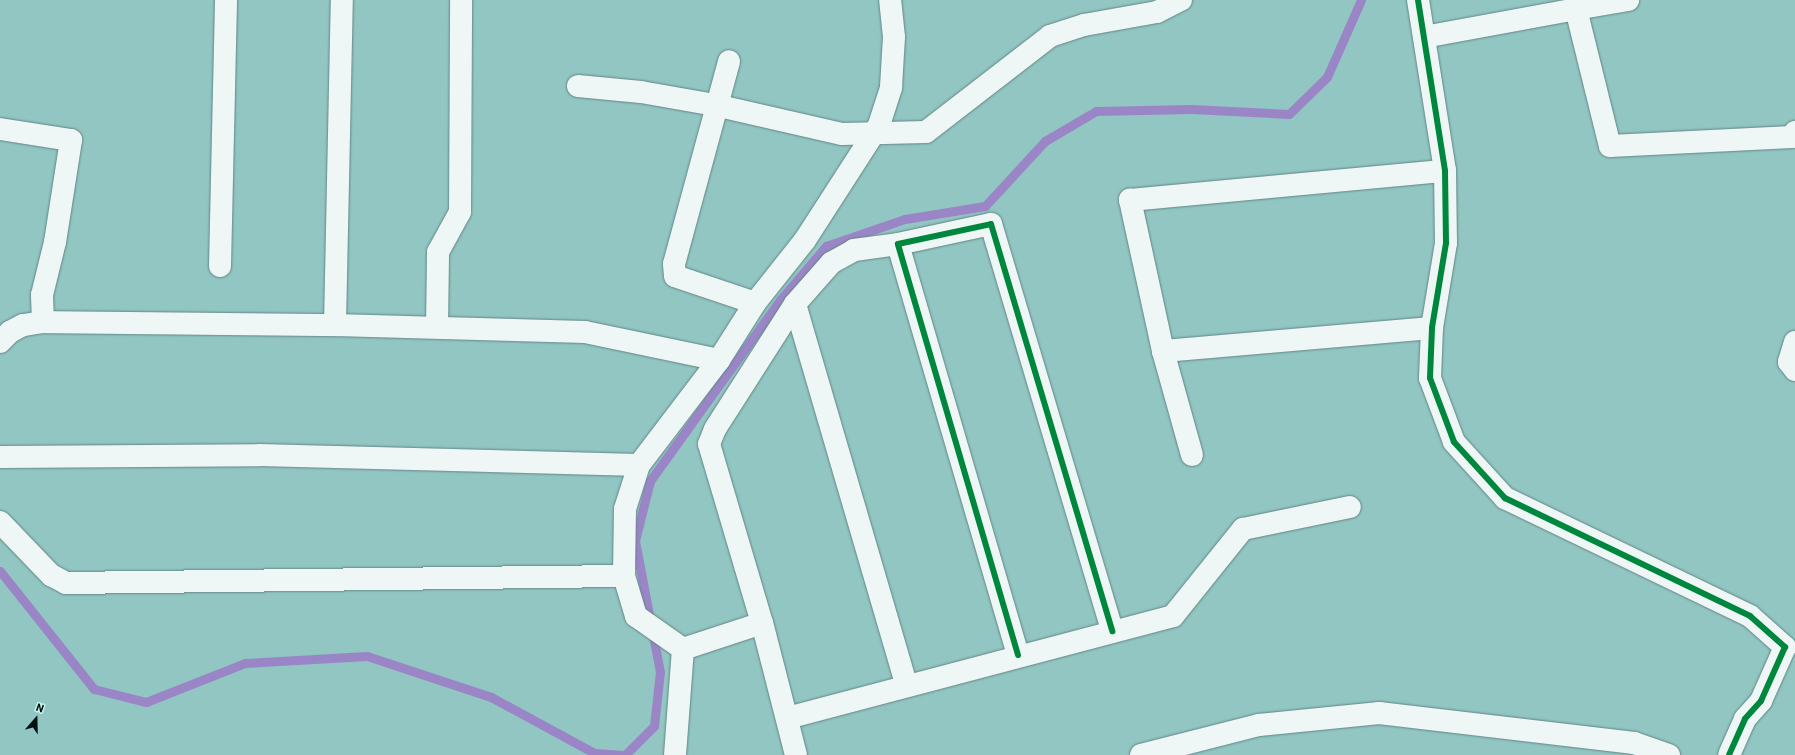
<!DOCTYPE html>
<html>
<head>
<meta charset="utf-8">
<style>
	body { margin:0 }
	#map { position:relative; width:1795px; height:755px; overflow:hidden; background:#92c6c2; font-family:Barlow,sans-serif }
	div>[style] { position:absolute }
	.stream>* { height:9px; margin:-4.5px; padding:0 4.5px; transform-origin:4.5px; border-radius:4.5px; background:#9a86c7 }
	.roads { filter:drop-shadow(0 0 1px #628785) drop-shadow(0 0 1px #628785) }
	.minor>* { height:22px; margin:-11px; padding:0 11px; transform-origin:11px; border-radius:11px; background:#eff6f6 }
	.cycleway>* { height:6px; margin:-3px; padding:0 3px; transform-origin:3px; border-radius:3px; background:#00873e }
	span { translate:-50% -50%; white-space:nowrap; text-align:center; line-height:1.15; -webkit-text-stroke:4px #c7f3ee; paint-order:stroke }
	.north { position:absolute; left:16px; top:699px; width:40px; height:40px; -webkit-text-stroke:3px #c7f3ee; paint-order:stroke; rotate:20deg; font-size:11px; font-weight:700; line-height:16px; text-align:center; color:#00110f }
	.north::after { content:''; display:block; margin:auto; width:14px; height:18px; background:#00110f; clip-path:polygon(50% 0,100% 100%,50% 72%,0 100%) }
</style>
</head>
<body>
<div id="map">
	<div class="stream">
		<i style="left:0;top:571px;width:151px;rotate:51.5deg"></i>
		<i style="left:94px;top:689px;width:54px;rotate:14deg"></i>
		<i style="left:146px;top:702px;width:106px;rotate:-21.5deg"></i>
		<i style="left:245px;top:663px;width:122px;rotate:-3.3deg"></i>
		<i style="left:367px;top:656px;width:131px;rotate:18.3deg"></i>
		<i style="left:491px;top:697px;width:117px;rotate:28.5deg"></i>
		<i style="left:594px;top:753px;width:30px;rotate:4deg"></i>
		<i style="left:625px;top:755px;width:41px;rotate:-45deg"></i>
		<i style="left:654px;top:726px;width:54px;rotate:-83.7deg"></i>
		<i style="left:660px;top:672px;width:133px;rotate:-100.8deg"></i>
		<i style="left:635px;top:541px;width:62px;rotate:-76deg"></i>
		<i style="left:650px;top:481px;width:224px;rotate:-54.3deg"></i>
		<i style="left:781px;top:299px;width:70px;rotate:-49.7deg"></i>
		<i style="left:826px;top:246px;width:83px;rotate:-18.9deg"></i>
		<i style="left:905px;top:219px;width:81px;rotate:-9.2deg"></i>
		<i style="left:985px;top:206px;width:88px;rotate:-47.3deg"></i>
		<i style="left:1045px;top:141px;width:59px;rotate:-30.5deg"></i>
		<i style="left:1096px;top:111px;width:95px;rotate:-1.2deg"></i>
		<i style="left:1191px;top:109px;width:98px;rotate:2.9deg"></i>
		<i style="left:1289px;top:114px;width:53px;rotate:-44.2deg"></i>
		<i style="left:1327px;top:77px;width:84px;rotate:-66.2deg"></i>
	</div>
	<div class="roads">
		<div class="minor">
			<i style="left:1418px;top:0;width:173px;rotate:81deg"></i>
			<i style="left:1445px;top:171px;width:72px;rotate:89.2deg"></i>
			<i style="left:1446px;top:243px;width:86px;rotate:99.4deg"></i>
			<i style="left:1432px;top:328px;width:50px;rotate:92.3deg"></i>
			<i style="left:1430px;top:378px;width:68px;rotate:69.4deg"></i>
			<i style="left:1454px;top:442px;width:76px;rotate:47.7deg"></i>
			<i style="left:1505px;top:498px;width:272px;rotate:25.7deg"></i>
			<i style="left:1750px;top:616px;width:47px;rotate:41.5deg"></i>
			<i style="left:1785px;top:647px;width:59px;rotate:114deg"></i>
			<i style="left:1761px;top:701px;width:24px;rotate:132deg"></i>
			<i style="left:1745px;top:719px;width:39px;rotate:114deg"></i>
			<i style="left:1576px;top:9px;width:53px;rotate:-9.8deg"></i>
			<i style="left:1424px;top:37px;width:155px;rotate:-10.4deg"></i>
			<i style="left:1576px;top:9px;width:141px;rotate:76.1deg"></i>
			<i style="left:1610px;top:146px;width:182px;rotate:-2.8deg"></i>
			<i style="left:1792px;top:137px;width:6px;rotate:-59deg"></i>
			<i style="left:578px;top:86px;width:63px;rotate:5.4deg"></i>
			<i style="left:641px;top:92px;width:75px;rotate:10deg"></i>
			<i style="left:715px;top:105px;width:130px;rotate:12.9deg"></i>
			<i style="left:842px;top:134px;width:84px;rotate:-1.4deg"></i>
			<i style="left:926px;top:132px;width:157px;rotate:-37.7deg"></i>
			<i style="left:1050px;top:36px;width:36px;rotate:-18deg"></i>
			<i style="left:1084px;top:25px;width:74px;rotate:-10.1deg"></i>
			<i style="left:1157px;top:12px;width:27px;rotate:-27deg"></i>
			<i style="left:0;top:129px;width:72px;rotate:8.8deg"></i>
			<i style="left:71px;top:140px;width:103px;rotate:98.9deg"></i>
			<i style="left:55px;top:242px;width:55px;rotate:103.8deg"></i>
			<i style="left:42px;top:295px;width:27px;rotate:88deg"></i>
			<i style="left:43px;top:322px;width:20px;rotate:171deg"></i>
			<i style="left:23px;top:325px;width:15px;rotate:152deg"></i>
			<i style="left:10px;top:332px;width:14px;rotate:135deg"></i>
			<i style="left:220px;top:266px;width:266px;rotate:-88.7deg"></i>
			<i style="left:755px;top:303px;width:80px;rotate:-51.6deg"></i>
			<i style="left:805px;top:240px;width:137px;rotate:-57.2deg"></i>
			<i style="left:879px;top:125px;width:40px;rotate:-72deg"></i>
			<i style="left:891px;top:87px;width:50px;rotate:-86.6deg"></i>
			<i style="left:894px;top:37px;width:37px;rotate:-96deg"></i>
			<i style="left:795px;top:304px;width:398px;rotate:73.7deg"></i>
			<i style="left:43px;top:322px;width:292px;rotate:0.6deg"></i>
			<i style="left:335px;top:325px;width:325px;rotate:-88.8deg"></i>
			<i style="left:335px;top:325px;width:250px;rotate:1.6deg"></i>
			<i style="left:585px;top:332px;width:137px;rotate:11.8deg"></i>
			<i style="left:437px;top:327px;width:75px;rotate:-89.2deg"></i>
			<i style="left:438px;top:252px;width:46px;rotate:-61.2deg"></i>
			<i style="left:460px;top:212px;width:212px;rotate:-89.7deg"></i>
			<i style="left:1795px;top:342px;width:21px;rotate:107deg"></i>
			<i style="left:1789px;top:362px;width:10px;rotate:53deg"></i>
			<i style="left:1163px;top:351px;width:270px;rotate:-4.9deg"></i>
			<i style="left:1192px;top:455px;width:108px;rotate:-105.6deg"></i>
			<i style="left:1163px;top:351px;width:155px;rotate:-102.3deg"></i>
			<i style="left:1130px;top:200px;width:316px;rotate:-5.3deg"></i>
			<i style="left:0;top:457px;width:259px;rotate:-0.4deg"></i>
			<i style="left:259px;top:455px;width:380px;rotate:1.5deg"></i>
			<i style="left:639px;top:465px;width:46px;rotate:107.7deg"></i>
			<i style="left:625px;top:509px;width:67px;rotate:90.9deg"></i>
			<i style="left:639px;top:465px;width:132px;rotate:-52.7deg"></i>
			<i style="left:719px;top:360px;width:67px;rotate:-57.7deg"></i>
			<i style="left:755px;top:303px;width:84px;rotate:-161.4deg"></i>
			<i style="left:675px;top:276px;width:12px;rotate:-95deg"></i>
			<i style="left:674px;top:264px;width:210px;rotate:-74.8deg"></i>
			<i style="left:0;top:522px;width:74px;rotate:46.1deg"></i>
			<i style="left:51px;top:575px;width:17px;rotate:28deg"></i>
			<i style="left:66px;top:583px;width:558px;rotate:-0.72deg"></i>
			<i style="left:624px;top:576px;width:42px;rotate:73.3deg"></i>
			<i style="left:636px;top:616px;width:57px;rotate:35.1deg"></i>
			<i style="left:683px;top:649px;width:83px;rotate:-18.2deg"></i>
			<i style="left:1018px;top:655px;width:428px;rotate:-106.3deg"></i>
			<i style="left:898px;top:244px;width:95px;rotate:-12.1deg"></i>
			<i style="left:991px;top:224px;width:425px;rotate:73.4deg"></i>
			<i style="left:787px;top:718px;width:399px;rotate:-14.8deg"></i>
			<i style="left:1173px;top:616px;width:112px;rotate:-51.2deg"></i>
			<i style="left:1243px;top:529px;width:109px;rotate:-11.6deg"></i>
			<i style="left:675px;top:755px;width:106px;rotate:-85.7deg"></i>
			<i style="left:796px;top:755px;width:136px;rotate:-104.4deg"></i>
			<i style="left:762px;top:623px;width:187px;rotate:-106.5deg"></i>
			<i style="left:709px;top:444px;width:16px;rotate:-68deg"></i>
			<i style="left:715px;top:429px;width:148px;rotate:-57.4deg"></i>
			<i style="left:795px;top:304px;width:55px;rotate:-48.7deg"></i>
			<i style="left:831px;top:263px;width:26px;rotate:-29deg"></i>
			<i style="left:854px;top:250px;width:44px;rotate:-7.8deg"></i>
			<i style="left:1141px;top:755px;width:122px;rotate:-14.3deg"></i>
			<i style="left:1259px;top:725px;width:121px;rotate:-5.7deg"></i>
			<i style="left:1379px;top:713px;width:257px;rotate:6.7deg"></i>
			<i style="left:1634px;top:743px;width:37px;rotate:19deg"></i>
		</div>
	</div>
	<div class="cycleway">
		<i style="left:1418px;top:0;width:173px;rotate:81deg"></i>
		<i style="left:1445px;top:171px;width:72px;rotate:89.2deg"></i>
		<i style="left:1446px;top:243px;width:86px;rotate:99.4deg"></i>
		<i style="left:1432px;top:328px;width:50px;rotate:92.3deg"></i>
		<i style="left:1430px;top:378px;width:68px;rotate:69.4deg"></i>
		<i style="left:1454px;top:442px;width:76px;rotate:47.7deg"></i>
		<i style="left:1505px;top:498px;width:272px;rotate:25.7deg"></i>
		<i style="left:1750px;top:616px;width:47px;rotate:41.5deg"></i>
		<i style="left:1785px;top:647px;width:59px;rotate:114deg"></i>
		<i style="left:1761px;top:701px;width:24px;rotate:132deg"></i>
		<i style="left:1745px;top:719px;width:39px;rotate:114deg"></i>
		<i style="left:1018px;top:655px;width:428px;rotate:-106.3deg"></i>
		<i style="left:898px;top:244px;width:95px;rotate:-12.1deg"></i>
		<i style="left:991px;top:224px;width:425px;rotate:73.4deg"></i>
	</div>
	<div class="north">N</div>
</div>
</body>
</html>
